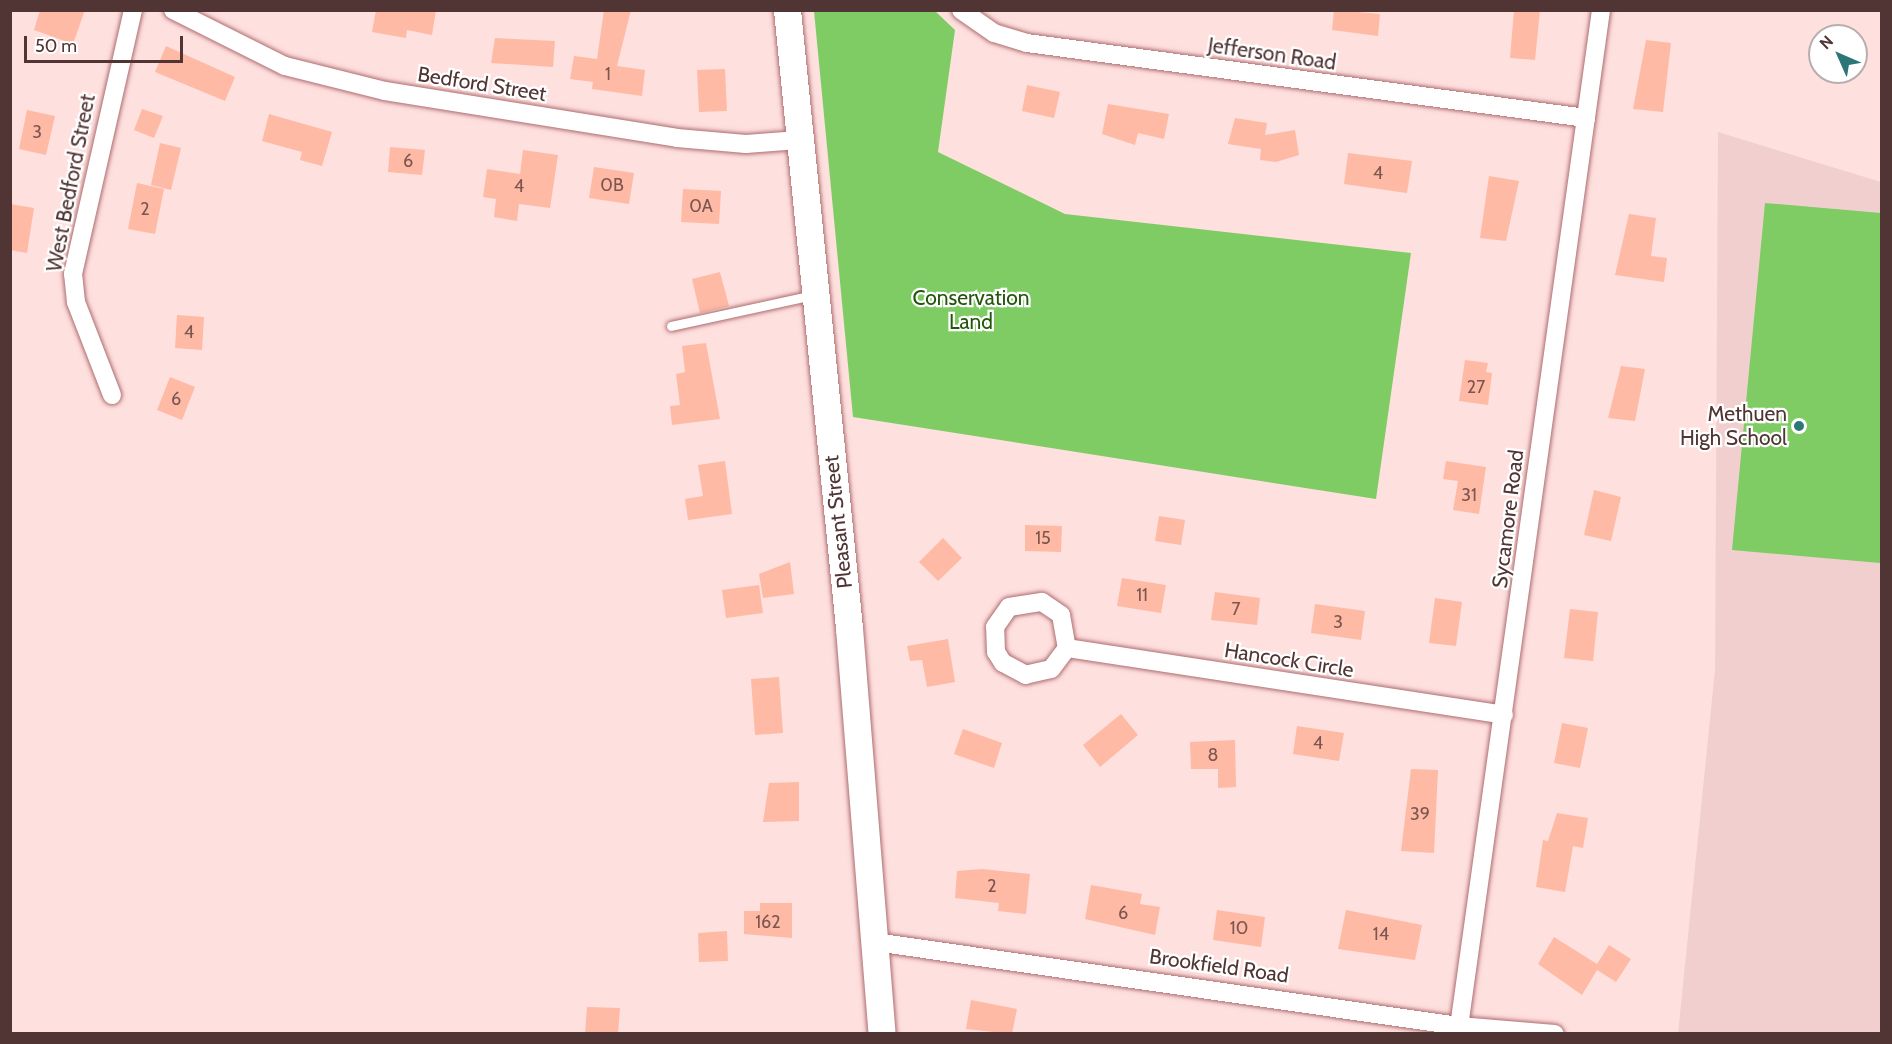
<!DOCTYPE html>
<html>
<head>
<meta charset="utf-8">
<style>
	body { margin:0 }
	#map { position:relative; width:1892px; height:1044px; overflow:hidden; background:#fee0df; font-family:Cabin,sans-serif }
	div>[style] { position:absolute }
	.built>* { inset:0; background:#f1cfcf }
	.green>* { inset:0; background:#7fcc64 }
	.building>* { inset:0; background:#febaa4 }
	.roads { filter:drop-shadow(0 0 2px #af6c6e) drop-shadow(0 0 2px #af6c6e) }
	.service>* { height:9px; margin:-4.5px; padding:0 4.5px; transform-origin:4.5px; border-radius:4.5px; background:#fff }
	.minor>* { height:18px; margin:-9px; padding:0 9px; transform-origin:9px; border-radius:9px; background:#fff }
	.primary>* { height:27px; margin:-13.5px; padding:0 13.5px; transform-origin:13.5px; border-radius:13.5px; background:#fff }
	.dots>* { width:16px; height:16px; translate:-50% -50%; box-sizing:border-box; border:3px solid #fff; border-radius:50% }
	span { translate:-50% -50%; white-space:nowrap; text-align:center; line-height:1.15; -webkit-text-stroke:4.5px #fff; paint-order:stroke }
	.number-label { font-size:18px; color:#7c5650 }
	.number-label span { -webkit-text-stroke-width:0 }
	.street-label { font-size:21px; color:#513434 }
	.park-label { font-size:21px; color:#23560c }
	.poi-label { font-size:21px; color:#513434 }
	.right { translate:-100% -50%; text-align:right }
	.frame { position:absolute; inset:0; border:12px solid #513434; pointer-events:none }
	.north { position:absolute; left:1808px; top:24px; width:60px; height:60px; box-sizing:border-box; background:#fff; border:2px solid #b9aeae; border-radius:50%; rotate:315deg; font-size:16px; font-weight:700; line-height:24px; text-align:center; color:#513434 }
	.north::after { content:''; display:block; margin:auto; width:21px; height:27px; background:#2c7678; clip-path:polygon(50% 0,100% 100%,50% 72%,0 100%) }
	.scale { position:absolute; left:24px; top:36px; width:159px; height:27px; box-sizing:border-box; border:3px solid #513434; border-top:0; padding-left:8px; font-size:18px; line-height:21px; white-space:nowrap; color:#513434; -webkit-text-stroke:4px #fff; paint-order:stroke }
</style>
</head>
<body>
<div id="map">
	<div class="built">
		<i style="clip-path:polygon(1718px 132px,1881px 182px,1882px 1033px,1678px 1034px,1715px 670px)"></i>
	</div>
	<div class="green">
		<i style="clip-path:polygon(814px 11px,935px 11px,955px 30px,938px 152px,1065px 214px,1411px 253px,1376px 499px,853px 417px)"></i>
		<i style="clip-path:polygon(1765px 203px,1881px 213px,1880px 563px,1732px 550px)"></i>
	</div>
	<div class="building">
		<i style="clip-path:polygon(40px 10px,85px 10px,73px 44px,34px 30px)"></i>
		<i style="clip-path:polygon(376px 10px,436px 10px,432px 35px,407px 30px,406px 38px,372px 32px)"></i>
		<i style="clip-path:polygon(604px 10px,631px 10px,617px 66px,645px 70px,642px 96px,592px 89px,593px 82px,570px 79px,574px 56px,597px 59px)"></i>
		<i style="clip-path:polygon(1334px 10px,1380px 14px,1378px 36px,1332px 30px)"></i>
		<i style="clip-path:polygon(1514px 10px,1540px 10px,1535px 60px,1510px 58px)"></i>
		<i style="clip-path:polygon(495px 38px,555px 41px,553px 67px,491px 63px)"></i>
		<i style="clip-path:polygon(1646px 40px,1671px 43px,1663px 112px,1633px 109px)"></i>
		<i style="clip-path:polygon(166px 46px,235px 77px,225px 101px,155px 72px)"></i>
		<i style="clip-path:polygon(725px 69px,727px 111px,699px 112px,697px 70px)"></i>
		<i style="clip-path:polygon(1027px 85px,1060px 92px,1054px 118px,1022px 111px)"></i>
		<i style="clip-path:polygon(1108px 104px,1169px 114px,1164px 139px,1138px 133px,1135px 145px,1102px 134px)"></i>
		<i style="clip-path:polygon(142px 109px,163px 116px,154px 138px,134px 130px)"></i>
		<i style="clip-path:polygon(27px 110px,55px 116px,46px 155px,19px 149px)"></i>
		<i style="clip-path:polygon(269px 114px,332px 132px,322px 166px,300px 160px,302px 152px,262px 141px)"></i>
		<i style="clip-path:polygon(1235px 118px,1267px 123px,1265px 135px,1295px 130px,1299px 155px,1276px 162px,1260px 160px,1261px 149px,1228px 144px)"></i>
		<i style="clip-path:polygon(160px 143px,181px 148px,171px 190px,151px 185px)"></i>
		<i style="clip-path:polygon(390px 147px,425px 150px,422px 175px,388px 172px)"></i>
		<i style="clip-path:polygon(523px 150px,558px 155px,550px 208px,519px 204px,517px 221px,494px 217px,496px 199px,483px 197px,487px 169px,520px 174px)"></i>
		<i style="clip-path:polygon(1348px 153px,1412px 161px,1407px 193px,1344px 184px)"></i>
		<i style="clip-path:polygon(594px 167px,634px 173px,629px 204px,589px 198px)"></i>
		<i style="clip-path:polygon(1489px 176px,1519px 181px,1506px 241px,1480px 238px)"></i>
		<i style="clip-path:polygon(137px 183px,164px 189px,155px 234px,128px 229px)"></i>
		<i style="clip-path:polygon(683px 189px,721px 191px,719px 224px,681px 222px)"></i>
		<i style="clip-path:polygon(10px 204px,34px 208px,27px 253px,10px 250px)"></i>
		<i style="clip-path:polygon(1629px 214px,1656px 218px,1651px 256px,1667px 258px,1664px 282px,1615px 275px)"></i>
		<i style="clip-path:polygon(720px 272px,729px 306px,700px 313px,692px 279px)"></i>
		<i style="clip-path:polygon(177px 315px,204px 317px,202px 350px,175px 348px)"></i>
		<i style="clip-path:polygon(706px 343px,720px 419px,672px 425px,670px 406px,680px 405px,676px 374px,685px 372px,682px 346px)"></i>
		<i style="clip-path:polygon(1465px 360px,1488px 363px,1486px 372px,1492px 373px,1488px 405px,1459px 401px)"></i>
		<i style="clip-path:polygon(1621px 366px,1645px 369px,1635px 421px,1608px 418px)"></i>
		<i style="clip-path:polygon(170px 377px,195px 387px,182px 420px,157px 410px)"></i>
		<i style="clip-path:polygon(725px 461px,732px 514px,688px 520px,685px 499px,703px 496px,698px 465px)"></i>
		<i style="clip-path:polygon(1446px 461px,1486px 467px,1479px 514px,1453px 510px,1458px 481px,1443px 479px)"></i>
		<i style="clip-path:polygon(1594px 490px,1621px 497px,1611px 541px,1584px 535px)"></i>
		<i style="clip-path:polygon(1159px 516px,1185px 520px,1181px 545px,1155px 541px)"></i>
		<i style="clip-path:polygon(1025px 525px,1062px 526px,1061px 552px,1025px 551px)"></i>
		<i style="clip-path:polygon(943px 538px,962px 558px,938px 581px,919px 562px)"></i>
		<i style="clip-path:polygon(790px 562px,794px 594px,763px 598px,759px 574px)"></i>
		<i style="clip-path:polygon(1122px 578px,1166px 585px,1161px 613px,1117px 606px)"></i>
		<i style="clip-path:polygon(759px 585px,763px 613px,726px 618px,722px 590px)"></i>
		<i style="clip-path:polygon(1215px 592px,1260px 598px,1257px 625px,1211px 620px)"></i>
		<i style="clip-path:polygon(1435px 598px,1462px 602px,1456px 646px,1429px 643px)"></i>
		<i style="clip-path:polygon(1315px 604px,1365px 611px,1361px 640px,1311px 633px)"></i>
		<i style="clip-path:polygon(1570px 609px,1598px 612px,1593px 661px,1564px 658px)"></i>
		<i style="clip-path:polygon(948px 639px,955px 682px,927px 687px,922px 660px,910px 661px,907px 646px)"></i>
		<i style="clip-path:polygon(779px 677px,783px 733px,755px 735px,751px 679px)"></i>
		<i style="clip-path:polygon(1121px 714px,1138px 735px,1100px 767px,1083px 745px)"></i>
		<i style="clip-path:polygon(1562px 723px,1588px 728px,1580px 768px,1554px 763px)"></i>
		<i style="clip-path:polygon(1297px 726px,1344px 733px,1339px 761px,1293px 754px)"></i>
		<i style="clip-path:polygon(963px 729px,1002px 743px,994px 768px,954px 754px)"></i>
		<i style="clip-path:polygon(1235px 740px,1236px 787px,1218px 788px,1218px 769px,1191px 769px,1190px 742px)"></i>
		<i style="clip-path:polygon(1411px 769px,1438px 770px,1434px 853px,1401px 851px)"></i>
		<i style="clip-path:polygon(799px 782px,799px 821px,763px 822px,769px 783px)"></i>
		<i style="clip-path:polygon(1557px 813px,1588px 818px,1583px 848px,1573px 846px,1565px 892px,1536px 887px,1543px 840px,1548px 841px)"></i>
		<i style="clip-path:polygon(982px 869px,1030px 874px,1026px 914px,998px 911px,999px 903px,955px 898px,957px 871px)"></i>
		<i style="clip-path:polygon(1091px 885px,1142px 894px,1140px 904px,1160px 907px,1155px 935px,1085px 919px)"></i>
		<i style="clip-path:polygon(760px 903px,792px 903px,792px 938px,744px 934px,744px 911px,760px 911px)"></i>
		<i style="clip-path:polygon(1217px 910px,1265px 917px,1261px 947px,1213px 940px)"></i>
		<i style="clip-path:polygon(1346px 910px,1422px 925px,1415px 960px,1338px 949px)"></i>
		<i style="clip-path:polygon(727px 931px,728px 961px,699px 962px,698px 933px)"></i>
		<i style="clip-path:polygon(1554px 937px,1597px 964px,1609px 945px,1631px 959px,1616px 982px,1597px 970px,1582px 995px,1538px 964px)"></i>
		<i style="clip-path:polygon(971px 1000px,1017px 1009px,1012px 1034px,966px 1029px)"></i>
		<i style="clip-path:polygon(587px 1007px,620px 1008px,618px 1034px,585px 1034px)"></i>
	</div>
	<div class="roads">
		<div class="service">
			<i style="left:671px;top:326px;width:145px;rotate:-12.3deg"></i>
		</div>
		<div class="minor">
			<i style="left:173px;top:10px;width:125px;rotate:26.6deg"></i>
			<i style="left:285px;top:66px;width:103px;rotate:14deg"></i>
			<i style="left:385px;top:91px;width:296px;rotate:9.1deg"></i>
			<i style="left:677px;top:138px;width:69px;rotate:5deg"></i>
			<i style="left:746px;top:144px;width:53px;rotate:-4.3deg"></i>
			<i style="left:961px;top:10px;width:40px;rotate:34.9deg"></i>
			<i style="left:994px;top:33px;width:34px;rotate:17deg"></i>
			<i style="left:1027px;top:43px;width:564px;rotate:7.64deg"></i>
			<i style="left:112px;top:395px;width:100px;rotate:-111.2deg"></i>
			<i style="left:76px;top:302px;width:28px;rotate:-96deg"></i>
			<i style="left:73px;top:274px;width:271px;rotate:-77.2deg"></i>
			<i style="left:1067px;top:648px;width:26px;rotate:127deg"></i>
			<i style="left:1051px;top:669px;width:26px;rotate:167deg"></i>
			<i style="left:1026px;top:675px;width:26px;rotate:-152deg"></i>
			<i style="left:1003px;top:663px;width:13px;rotate:-122deg"></i>
			<i style="left:996px;top:652px;width:25px;rotate:-92deg"></i>
			<i style="left:995px;top:627px;width:24px;rotate:-55deg"></i>
			<i style="left:1009px;top:607px;width:33px;rotate:-9deg"></i>
			<i style="left:1042px;top:602px;width:23px;rotate:34deg"></i>
			<i style="left:1061px;top:615px;width:34px;rotate:80deg"></i>
			<i style="left:1067px;top:648px;width:442px;rotate:8.7deg"></i>
			<i style="left:875px;top:942px;width:590px;rotate:8.19deg"></i>
			<i style="left:1459px;top:1026px;width:96px;rotate:4.8deg"></i>
			<i style="left:1458px;top:1034px;width:1034px;rotate:-82.05deg"></i>
		</div>
		<div class="primary">
			<i style="left:787px;top:10px;width:621px;rotate:84.27deg"></i>
			<i style="left:849px;top:628px;width:407px;rotate:85.4deg"></i>
		</div>
	</div>
	<div class="dots">
		<i style="left:1799px;top:426px;background:#2c7678"></i>
	</div>
	<div class="number-label">
		<span style="left:608px;top:74px">1</span>
		<span style="left:37px;top:132px">3</span>
		<span style="left:408px;top:161px">6</span>
		<span style="left:1378px;top:173px">4</span>
		<span style="left:612px;top:185px">0B</span>
		<span style="left:519px;top:186px">4</span>
		<span style="left:701px;top:206px">0A</span>
		<span style="left:145px;top:209px">2</span>
		<span style="left:189px;top:332px">4</span>
		<span style="left:1476px;top:387px">27</span>
		<span style="left:176px;top:399px">6</span>
		<span style="left:1469px;top:495px">31</span>
		<span style="left:1043px;top:538px">15</span>
		<span style="left:1142px;top:595px">11</span>
		<span style="left:1236px;top:609px">7</span>
		<span style="left:1338px;top:622px">3</span>
		<span style="left:1318px;top:743px">4</span>
		<span style="left:1213px;top:755px">8</span>
		<span style="left:1420px;top:814px">39</span>
		<span style="left:992px;top:886px">2</span>
		<span style="left:1123px;top:913px">6</span>
		<span style="left:768px;top:922px">162</span>
		<span style="left:1239px;top:928px">10</span>
		<span style="left:1381px;top:934px">14</span>
	</div>
	<div class="street-label">
		<span style="left:1272px;top:54px;rotate:8deg">Jefferson Road</span>
		<span style="left:482px;top:84px;rotate:9deg">Bedford Street</span>
		<span style="left:71px;top:183px;rotate:-79deg">West Bedford Street</span>
		<span style="left:1508px;top:519px;rotate:-83deg">Sycamore Road</span>
		<span style="left:838px;top:522px;rotate:-96deg">Pleasant Street</span>
		<span style="left:1289px;top:660px;rotate:9deg">Hancock Circle</span>
		<span style="left:1219px;top:966px;rotate:8deg">Brookfield Road</span>
	</div>
	<div class="park-label">
		<span style="left:971px;top:310px">Conservation<br>Land</span>
	</div>
	<div class="poi-label">
		<span class="right" style="left:1787px;top:426px">Methuen<br>High School</span>
	</div>
	<div class="frame"></div>
	<div class="north">N</div>
	<div class="scale">50 m</div>
</div>
</body>
</html>
